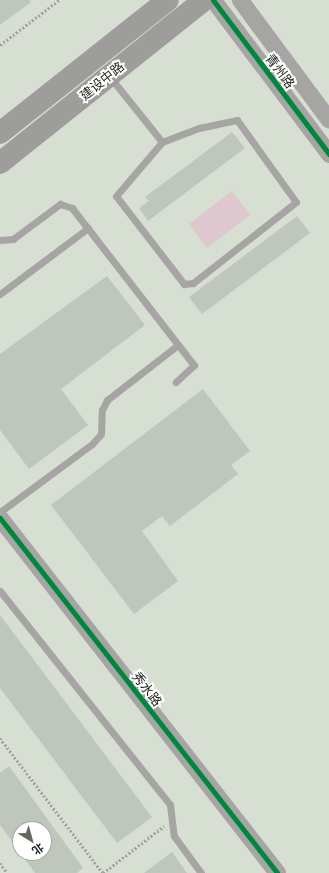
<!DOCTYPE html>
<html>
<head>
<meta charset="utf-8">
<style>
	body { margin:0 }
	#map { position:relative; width:329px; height:873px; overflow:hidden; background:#d7dfd3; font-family:Georgia,"Noto Sans SC",serif }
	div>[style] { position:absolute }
	.green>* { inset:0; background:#dfc7d0 }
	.building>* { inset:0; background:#bfc6bb }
	.path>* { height:2.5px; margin-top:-1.25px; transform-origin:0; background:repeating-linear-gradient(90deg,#a1a39f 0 2px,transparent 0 4px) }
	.service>* { height:7px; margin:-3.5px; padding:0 3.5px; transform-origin:3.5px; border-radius:3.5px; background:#a7a4a4 }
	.tertiary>* { height:17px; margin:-8.5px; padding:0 8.5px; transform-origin:8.5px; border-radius:8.5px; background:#a7a4a4 }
	.primary>* { height:22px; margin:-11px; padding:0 11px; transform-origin:11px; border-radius:11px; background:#9e9d9b }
	.cycleway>* { height:5px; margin:-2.5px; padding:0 2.5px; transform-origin:2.5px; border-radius:2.5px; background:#00873e }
	span { translate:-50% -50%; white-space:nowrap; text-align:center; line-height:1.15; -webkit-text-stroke:4px #fff; paint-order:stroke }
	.street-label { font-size:13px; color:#21261e }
	.north { position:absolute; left:12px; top:821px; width:40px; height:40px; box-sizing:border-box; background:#fff; border:1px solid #a6a8a5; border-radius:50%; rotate:143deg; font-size:11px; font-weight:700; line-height:16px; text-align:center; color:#21261e }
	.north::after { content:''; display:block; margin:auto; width:14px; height:18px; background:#61675d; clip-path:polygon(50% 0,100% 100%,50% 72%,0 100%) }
</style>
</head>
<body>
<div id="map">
	<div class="green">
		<i style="clip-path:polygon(232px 191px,250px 215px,207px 248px,189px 224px)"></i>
	</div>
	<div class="building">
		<i style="clip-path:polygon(0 0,29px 0,31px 2px,0 25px)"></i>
		<i style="clip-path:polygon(232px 132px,245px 148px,148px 221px,139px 208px,149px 201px,145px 197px)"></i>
		<i style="clip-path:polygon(297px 216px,310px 233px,202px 314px,189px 297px)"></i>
		<i style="clip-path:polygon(107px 276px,145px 325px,61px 389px,88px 425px,29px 469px,0 430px,0 354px)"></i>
		<i style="clip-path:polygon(203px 389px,250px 451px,231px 465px,238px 474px,170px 526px,162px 516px,142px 531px,178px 581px,134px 614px,51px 505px)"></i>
		<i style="clip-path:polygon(0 615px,152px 817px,117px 843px,0 688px)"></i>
		<i style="clip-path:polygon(9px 766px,83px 868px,77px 873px,35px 873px,20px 853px,44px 853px,44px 829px,20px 829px,20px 852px,0 825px,0 773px)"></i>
		<i style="clip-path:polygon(172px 852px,187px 873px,144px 873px)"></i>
	</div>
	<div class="path">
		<i style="left:0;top:45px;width:74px;rotate:-37.3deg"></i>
		<i style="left:0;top:738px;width:170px;rotate:52.7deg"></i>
		<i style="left:0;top:863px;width:12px;rotate:55deg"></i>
		<i style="left:103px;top:873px;width:77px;rotate:-37.6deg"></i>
	</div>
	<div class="service">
		<i style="left:110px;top:77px;width:83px;rotate:51.3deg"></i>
		<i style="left:237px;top:120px;width:101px;rotate:54.3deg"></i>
		<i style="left:296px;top:202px;width:131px;rotate:141.8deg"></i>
		<i style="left:193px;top:283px;width:9px;rotate:174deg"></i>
		<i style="left:184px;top:284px;width:111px;rotate:-127.7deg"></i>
		<i style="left:116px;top:196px;width:71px;rotate:-49.6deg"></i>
		<i style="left:162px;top:142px;width:40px;rotate:-21deg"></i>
		<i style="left:199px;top:128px;width:39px;rotate:-12deg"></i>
		<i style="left:0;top:240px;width:13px;rotate:-4deg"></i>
		<i style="left:13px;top:239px;width:59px;rotate:-36.7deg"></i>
		<i style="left:60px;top:204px;width:13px;rotate:18deg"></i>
		<i style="left:72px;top:208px;width:199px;rotate:52.2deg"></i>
		<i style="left:194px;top:365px;width:25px;rotate:137deg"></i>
		<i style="left:0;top:294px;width:110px;rotate:-36.9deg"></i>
		<i style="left:0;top:512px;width:114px;rotate:-36.5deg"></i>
		<i style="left:92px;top:444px;width:13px;rotate:-48deg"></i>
		<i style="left:101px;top:434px;width:24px;rotate:-88deg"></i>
		<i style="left:102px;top:410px;width:11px;rotate:-63deg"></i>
		<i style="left:107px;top:400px;width:90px;rotate:-37.8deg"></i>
		<i style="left:0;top:591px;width:273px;rotate:51.5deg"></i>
		<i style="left:170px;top:805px;width:31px;rotate:83deg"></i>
		<i style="left:174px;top:836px;width:46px;rotate:53.9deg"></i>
	</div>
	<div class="tertiary">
		<i style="left:213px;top:0;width:193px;rotate:53deg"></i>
		<i style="left:240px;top:0;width:149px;rotate:53.4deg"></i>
		<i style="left:0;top:518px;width:450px;rotate:52deg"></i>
	</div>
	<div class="primary">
		<i style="left:0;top:133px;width:214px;rotate:-38.4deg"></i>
		<i style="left:0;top:163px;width:261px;rotate:-38.6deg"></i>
	</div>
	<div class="cycleway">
		<i style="left:213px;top:0;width:193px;rotate:53deg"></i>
		<i style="left:0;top:518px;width:450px;rotate:52deg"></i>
	</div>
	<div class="street-label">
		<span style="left:280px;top:71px;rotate:53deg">青州路</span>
		<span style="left:102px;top:81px;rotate:-39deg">建设中路</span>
		<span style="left:147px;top:689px;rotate:52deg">秀水路</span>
	</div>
	<div class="north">北</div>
</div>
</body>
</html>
